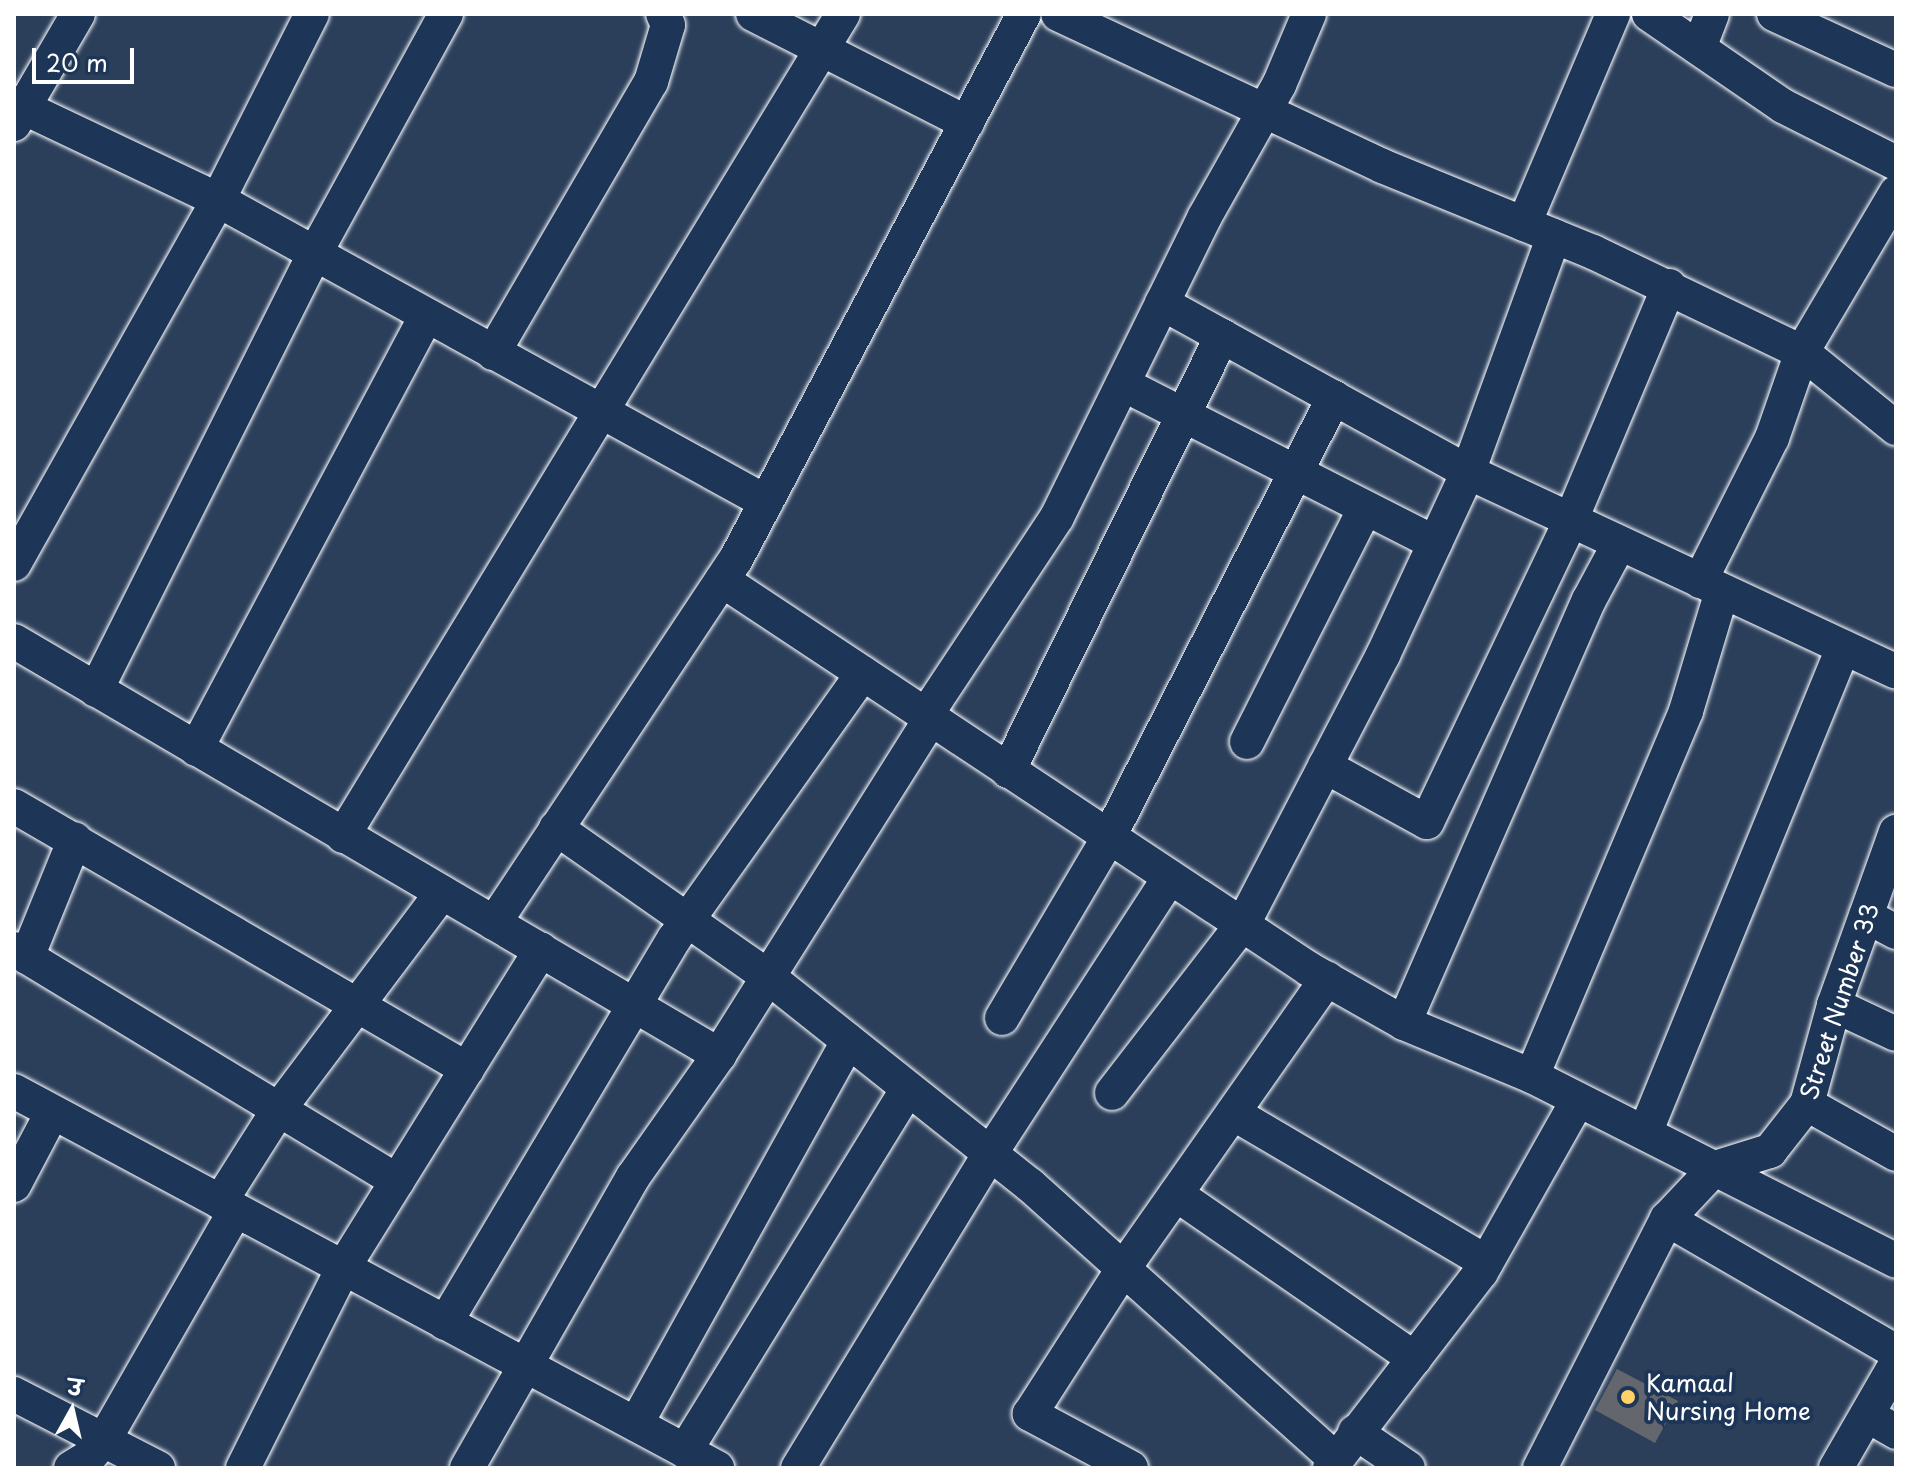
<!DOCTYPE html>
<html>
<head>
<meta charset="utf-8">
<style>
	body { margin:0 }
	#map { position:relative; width:1910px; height:1482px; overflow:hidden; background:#2b3f5b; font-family:"Playpen Sans","Playpen Sans Deva",sans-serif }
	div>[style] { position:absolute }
	.building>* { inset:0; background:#63666d }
	.roads { filter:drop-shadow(0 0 2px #fff) drop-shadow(0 0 2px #fff) }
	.minor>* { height:34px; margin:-17px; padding:0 17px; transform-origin:17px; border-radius:17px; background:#1d3557 }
	.dots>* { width:22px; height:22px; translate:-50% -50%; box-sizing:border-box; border:4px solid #1d3557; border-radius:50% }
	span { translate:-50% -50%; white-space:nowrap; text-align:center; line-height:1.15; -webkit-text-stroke:8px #1d3557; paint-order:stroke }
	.street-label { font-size:24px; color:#fff }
	.poi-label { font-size:24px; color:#fff }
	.left { translate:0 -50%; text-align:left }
	.frame { position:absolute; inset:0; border:16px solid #fff; pointer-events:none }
	.north { position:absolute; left:32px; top:1370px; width:80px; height:80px; -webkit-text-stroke:6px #1d3557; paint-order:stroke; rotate:8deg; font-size:22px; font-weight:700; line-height:32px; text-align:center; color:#fff }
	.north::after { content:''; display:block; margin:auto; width:28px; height:36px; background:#fff; clip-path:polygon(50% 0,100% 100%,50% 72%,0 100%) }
	.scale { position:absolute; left:32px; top:48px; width:102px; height:36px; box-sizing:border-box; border:4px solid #fff; border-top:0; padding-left:10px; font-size:24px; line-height:28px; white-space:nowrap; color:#fff; -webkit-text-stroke:6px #1d3557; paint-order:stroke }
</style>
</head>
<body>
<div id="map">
	<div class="building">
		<i style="clip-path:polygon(1617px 1369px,1678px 1401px,1655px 1443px,1595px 1410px)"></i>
	</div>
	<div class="roads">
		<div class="minor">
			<i style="left:753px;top:14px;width:240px;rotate:27deg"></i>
			<i style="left:1058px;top:14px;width:358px;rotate:25.1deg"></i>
			<i style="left:1382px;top:166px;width:228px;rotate:22.2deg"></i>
			<i style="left:1593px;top:252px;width:232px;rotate:25.6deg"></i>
			<i style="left:1802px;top:352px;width:121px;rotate:39deg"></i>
			<i style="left:1649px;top:14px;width:163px;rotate:34.5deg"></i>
			<i style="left:1783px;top:106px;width:127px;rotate:26.8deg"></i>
			<i style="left:1774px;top:14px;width:134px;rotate:24.7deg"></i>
			<i style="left:1699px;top:48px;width:36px;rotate:-69deg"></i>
			<i style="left:14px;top:103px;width:226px;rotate:25.4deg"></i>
			<i style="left:218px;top:200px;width:626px;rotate:28.86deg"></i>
			<i style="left:14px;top:124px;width:127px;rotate:-59.8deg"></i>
			<i style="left:1524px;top:224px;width:228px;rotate:-67deg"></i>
			<i style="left:1162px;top:303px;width:350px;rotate:28.9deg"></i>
			<i style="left:1468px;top:472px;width:472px;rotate:25deg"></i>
			<i style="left:493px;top:353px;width:314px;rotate:-59.8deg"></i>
			<i style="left:651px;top:82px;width:59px;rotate:-73.4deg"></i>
			<i style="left:668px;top:25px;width:12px;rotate:-114deg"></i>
			<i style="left:1123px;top:384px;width:350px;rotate:27deg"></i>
			<i style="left:14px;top:564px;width:417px;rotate:-60.7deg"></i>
			<i style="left:218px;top:200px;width:208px;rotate:-63.2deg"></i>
			<i style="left:722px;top:580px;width:704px;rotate:33.53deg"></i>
			<i style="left:1309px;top:969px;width:109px;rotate:29.6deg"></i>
			<i style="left:1404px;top:1023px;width:139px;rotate:22.5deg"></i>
			<i style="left:1532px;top:1076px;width:408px;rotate:26.9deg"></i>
			<i style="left:1700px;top:581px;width:160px;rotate:-63.3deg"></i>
			<i style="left:1772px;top:438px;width:91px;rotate:-70.8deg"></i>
			<i style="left:1802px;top:352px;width:185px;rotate:-59.4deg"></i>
			<i style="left:14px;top:641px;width:818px;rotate:30.42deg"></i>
			<i style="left:96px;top:690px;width:487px;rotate:-63.4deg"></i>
			<i style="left:314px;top:255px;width:275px;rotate:-61.3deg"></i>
			<i style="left:926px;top:715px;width:237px;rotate:-56.5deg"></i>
			<i style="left:1057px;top:517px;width:333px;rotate:-63.8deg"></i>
			<i style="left:1204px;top:218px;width:153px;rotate:-60.6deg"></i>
			<i style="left:1279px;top:85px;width:77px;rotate:-67.1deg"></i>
			<i style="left:1247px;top:742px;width:262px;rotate:-63.2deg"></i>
			<i style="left:196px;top:749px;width:489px;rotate:-62deg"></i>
			<i style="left:1325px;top:766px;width:116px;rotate:28.8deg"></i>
			<i style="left:1427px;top:822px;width:332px;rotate:-64.5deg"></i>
			<i style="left:1570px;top:522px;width:256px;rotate:-67.2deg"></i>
			<i style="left:1008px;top:771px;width:485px;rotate:-63.8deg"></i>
			<i style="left:14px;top:806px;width:524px;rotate:30.14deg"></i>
			<i style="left:556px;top:828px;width:258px;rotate:35deg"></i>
			<i style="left:767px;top:976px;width:336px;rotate:38.5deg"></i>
			<i style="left:1030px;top:1185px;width:411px;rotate:41.9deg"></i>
			<i style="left:343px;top:836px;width:962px;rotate:-58.69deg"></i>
			<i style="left:1866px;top:916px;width:34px;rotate:28deg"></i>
			<i style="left:494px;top:923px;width:437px;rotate:-56.4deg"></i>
			<i style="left:736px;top:559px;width:616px;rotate:-62.15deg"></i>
			<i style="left:14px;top:949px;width:448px;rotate:31.2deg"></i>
			<i style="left:27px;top:957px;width:127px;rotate:-67.9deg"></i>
			<i style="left:1834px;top:1005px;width:68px;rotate:25.1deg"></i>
			<i style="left:1002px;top:1018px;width:208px;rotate:-59.4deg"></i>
			<i style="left:1108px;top:839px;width:496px;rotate:-62.9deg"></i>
			<i style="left:1404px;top:1023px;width:462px;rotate:-66.4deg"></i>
			<i style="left:1589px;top:600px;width:61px;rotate:-61.8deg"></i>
			<i style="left:1532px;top:1076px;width:396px;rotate:-67.1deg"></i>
			<i style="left:1686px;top:711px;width:125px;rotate:-73.3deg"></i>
			<i style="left:14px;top:1091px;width:798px;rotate:28.2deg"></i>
			<i style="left:1112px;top:1093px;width:216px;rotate:-52.3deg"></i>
			<i style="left:1244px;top:922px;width:301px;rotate:-62.5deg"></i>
			<i style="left:1383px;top:655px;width:202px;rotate:-65.1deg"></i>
			<i style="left:1468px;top:472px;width:251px;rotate:-70deg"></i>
			<i style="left:1807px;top:1104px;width:102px;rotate:29.3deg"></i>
			<i style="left:1233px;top:1113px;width:294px;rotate:30.5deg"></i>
			<i style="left:1645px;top:1133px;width:524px;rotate:-67.79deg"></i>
			<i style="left:1715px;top:1168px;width:58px;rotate:-17.2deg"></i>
			<i style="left:1770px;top:1151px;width:60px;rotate:-51.8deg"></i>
			<i style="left:1807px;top:1104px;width:103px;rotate:-74.7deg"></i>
			<i style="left:1834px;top:1005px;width:184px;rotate:-70.3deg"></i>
			<i style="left:14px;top:1185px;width:81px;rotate:-62.2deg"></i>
			<i style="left:1176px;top:1194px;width:290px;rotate:34.6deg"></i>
			<i style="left:220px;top:1202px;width:110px;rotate:-57.6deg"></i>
			<i style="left:279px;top:1109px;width:271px;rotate:-53deg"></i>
			<i style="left:1667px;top:1219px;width:265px;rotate:30.1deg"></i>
			<i style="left:445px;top:1323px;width:447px;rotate:-59.2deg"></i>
			<i style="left:674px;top:939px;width:326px;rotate:-54.6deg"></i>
			<i style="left:14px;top:1394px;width:162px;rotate:27.2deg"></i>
			<i style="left:1867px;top:1415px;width:34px;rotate:30deg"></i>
			<i style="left:636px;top:1424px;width:438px;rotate:-61deg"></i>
			<i style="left:1355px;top:1432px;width:64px;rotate:34.2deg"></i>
			<i style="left:685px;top:1451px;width:425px;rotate:-58.4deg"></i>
			<i style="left:71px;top:1468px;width:21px;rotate:-31deg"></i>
			<i style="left:89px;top:1457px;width:23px;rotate:-49deg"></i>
			<i style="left:104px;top:1440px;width:264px;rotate:-60.2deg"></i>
			<i style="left:243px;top:1468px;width:224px;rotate:-63.4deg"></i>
			<i style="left:343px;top:1268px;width:375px;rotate:-58.1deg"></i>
			<i style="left:467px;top:1468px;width:335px;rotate:-60.3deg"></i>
			<i style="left:633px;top:1177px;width:149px;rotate:-54.8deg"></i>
			<i style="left:719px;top:1055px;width:397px;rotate:-57.8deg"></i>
			<i style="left:798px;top:1468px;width:368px;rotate:-58.6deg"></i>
			<i style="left:990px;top:1154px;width:330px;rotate:-57deg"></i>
			<i style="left:1131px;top:1468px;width:115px;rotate:-151.9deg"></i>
			<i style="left:1030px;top:1414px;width:172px;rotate:-57.3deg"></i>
			<i style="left:1123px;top:1269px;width:355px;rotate:-54.9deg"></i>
			<i style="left:1330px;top:1468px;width:247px;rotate:-52.4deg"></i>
			<i style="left:1481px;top:1272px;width:197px;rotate:-60.6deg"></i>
			<i style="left:1540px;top:1468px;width:280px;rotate:-63deg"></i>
			<i style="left:1667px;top:1219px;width:70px;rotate:-46.7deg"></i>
			<i style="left:1836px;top:1468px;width:120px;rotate:-60deg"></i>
		</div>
	</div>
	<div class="dots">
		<i style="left:1628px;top:1397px;background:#ffd166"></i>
	</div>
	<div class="street-label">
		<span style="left:1839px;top:1001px;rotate:-72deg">Street Number 33</span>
	</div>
	<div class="poi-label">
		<span class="left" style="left:1646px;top:1397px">Kamaal<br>Nursing Home</span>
	</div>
	<div class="frame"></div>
	<div class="north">उ</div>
	<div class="scale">20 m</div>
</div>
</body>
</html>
